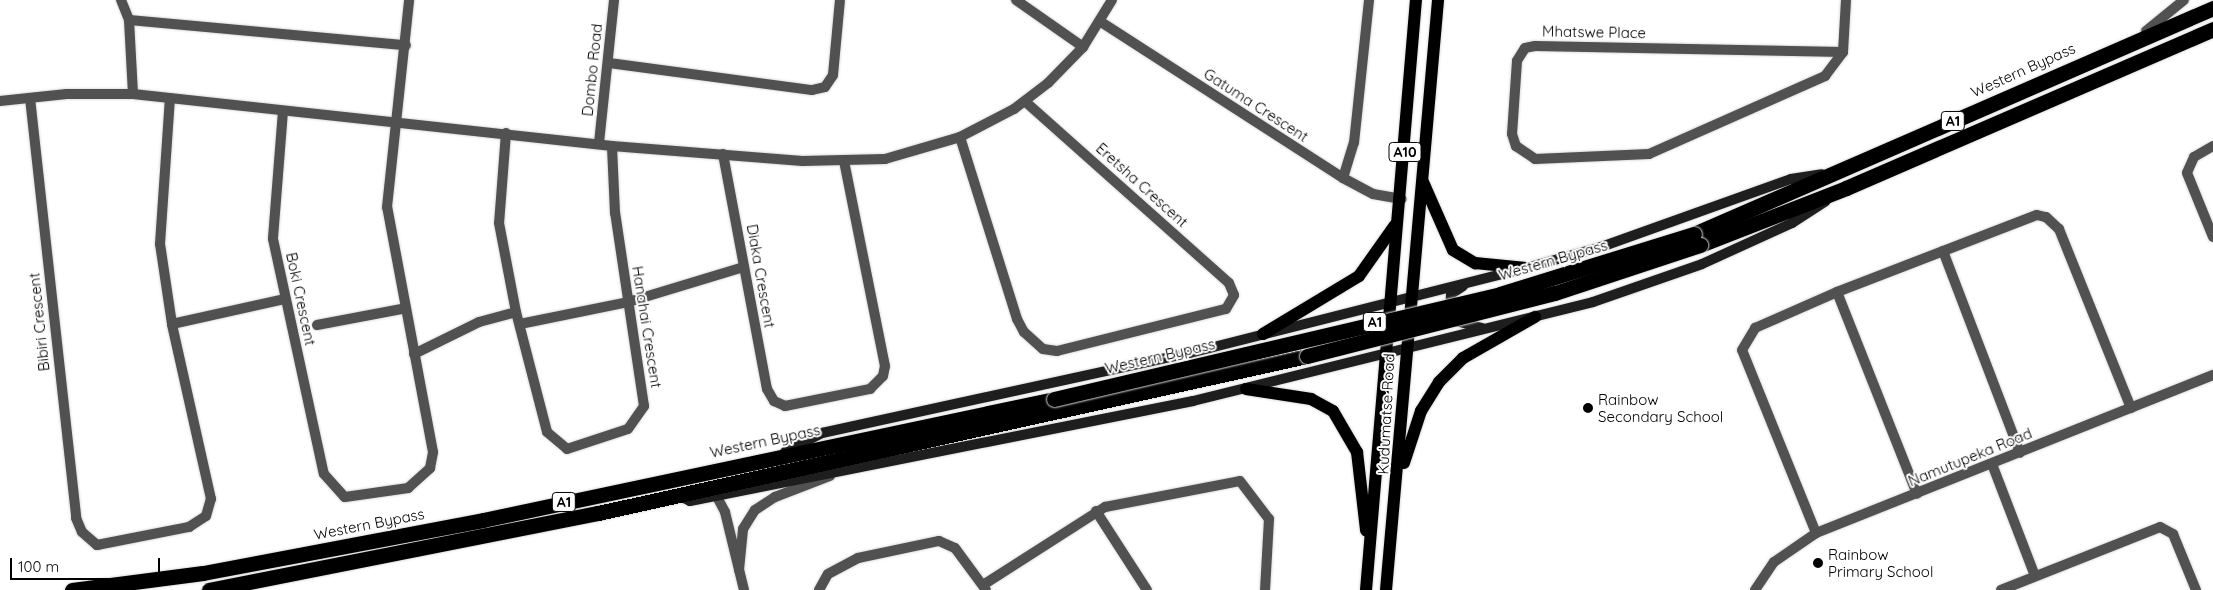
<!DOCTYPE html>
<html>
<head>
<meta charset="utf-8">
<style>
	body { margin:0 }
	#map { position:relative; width:2213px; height:590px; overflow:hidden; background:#fff; font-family:Quicksand,sans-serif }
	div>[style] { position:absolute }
	.roads { filter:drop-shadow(0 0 1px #dbdbdb) drop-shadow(0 0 1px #dbdbdb) }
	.street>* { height:10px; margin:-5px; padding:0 5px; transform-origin:5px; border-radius:5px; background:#515151 }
	.secondary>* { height:10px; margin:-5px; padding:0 5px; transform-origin:5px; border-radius:5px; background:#1e1e1e }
	.primary>* { height:12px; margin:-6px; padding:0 6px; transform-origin:6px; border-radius:6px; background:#000 }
	.highway>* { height:15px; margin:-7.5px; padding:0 7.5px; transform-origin:7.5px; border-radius:7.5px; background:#000 }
	.bridges { filter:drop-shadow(0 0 1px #dbdbdb) drop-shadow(0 0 1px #dbdbdb) }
	.highway-bridge>* { height:15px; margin:-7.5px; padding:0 7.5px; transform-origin:7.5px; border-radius:7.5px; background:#000 }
	.dots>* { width:14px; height:14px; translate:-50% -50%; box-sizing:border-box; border:2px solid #fff; border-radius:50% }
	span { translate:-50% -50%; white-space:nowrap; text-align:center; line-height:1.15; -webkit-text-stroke:4px #fff; paint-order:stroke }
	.shield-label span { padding:1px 4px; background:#fff; border:1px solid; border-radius:4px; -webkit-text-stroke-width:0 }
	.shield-label { font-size:14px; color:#000; font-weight:700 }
	.street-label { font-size:15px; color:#000 }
	.poi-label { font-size:15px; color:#000 }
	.left { translate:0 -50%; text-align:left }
	.scale { position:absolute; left:10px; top:558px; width:150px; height:22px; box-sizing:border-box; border:2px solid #000; border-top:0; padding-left:6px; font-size:15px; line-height:18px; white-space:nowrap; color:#000; -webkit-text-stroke:4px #fff; paint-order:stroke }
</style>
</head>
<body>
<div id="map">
	<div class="roads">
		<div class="street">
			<i style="left:121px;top:0;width:22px;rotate:68deg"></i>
			<i style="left:129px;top:20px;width:74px;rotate:86.9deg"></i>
			<i style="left:1016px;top:0;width:82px;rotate:35deg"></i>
			<i style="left:129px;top:20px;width:278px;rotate:5.2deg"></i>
			<i style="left:1101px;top:22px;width:288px;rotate:32.8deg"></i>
			<i style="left:1343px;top:178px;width:34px;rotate:28deg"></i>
			<i style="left:1373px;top:194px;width:29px;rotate:10deg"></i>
			<i style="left:2146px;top:31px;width:49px;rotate:-39.2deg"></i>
			<i style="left:1843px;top:52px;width:308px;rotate:-178.9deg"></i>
			<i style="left:1535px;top:46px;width:10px;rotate:169deg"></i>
			<i style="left:1525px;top:48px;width:15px;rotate:122deg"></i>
			<i style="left:1517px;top:61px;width:73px;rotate:93.9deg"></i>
			<i style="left:1512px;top:134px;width:13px;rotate:72deg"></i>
			<i style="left:1516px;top:146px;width:23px;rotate:34deg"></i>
			<i style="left:1535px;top:159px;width:114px;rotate:-2.5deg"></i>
			<i style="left:1649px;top:154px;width:193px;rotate:-23.9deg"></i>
			<i style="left:1825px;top:76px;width:30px;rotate:-53deg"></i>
			<i style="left:1843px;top:52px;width:52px;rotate:-86.7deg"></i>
			<i style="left:609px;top:63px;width:205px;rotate:7.6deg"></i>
			<i style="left:812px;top:90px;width:13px;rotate:-13deg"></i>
			<i style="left:825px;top:87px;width:14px;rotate:-56deg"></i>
			<i style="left:833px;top:75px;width:75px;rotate:-84.7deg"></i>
			<i style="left:30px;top:98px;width:423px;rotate:83.7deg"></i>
			<i style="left:76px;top:518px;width:15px;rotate:67deg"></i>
			<i style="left:82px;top:532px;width:20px;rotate:41deg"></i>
			<i style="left:97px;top:545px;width:94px;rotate:-11.1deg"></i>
			<i style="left:189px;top:527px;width:20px;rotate:-33deg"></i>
			<i style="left:206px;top:516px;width:18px;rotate:-74deg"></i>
			<i style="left:211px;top:499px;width:179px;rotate:-102.6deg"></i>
			<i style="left:172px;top:324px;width:81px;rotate:-98.5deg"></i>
			<i style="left:160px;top:244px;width:146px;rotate:-86.1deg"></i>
			<i style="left:0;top:101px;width:67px;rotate:-6deg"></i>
			<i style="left:67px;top:94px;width:66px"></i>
			<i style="left:133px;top:94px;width:482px;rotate:6.2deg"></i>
			<i style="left:612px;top:146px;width:191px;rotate:4.5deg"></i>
			<i style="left:802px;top:161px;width:83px;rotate:-1.4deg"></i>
			<i style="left:885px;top:159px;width:78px;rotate:-16.3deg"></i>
			<i style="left:960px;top:137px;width:61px;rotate:-27.4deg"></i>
			<i style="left:1014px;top:109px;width:43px;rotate:-37.4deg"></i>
			<i style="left:1048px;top:83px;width:50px;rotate:-45.8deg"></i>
			<i style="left:1083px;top:47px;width:55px;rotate:-58.3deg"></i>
			<i style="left:283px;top:111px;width:128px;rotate:94.5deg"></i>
			<i style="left:273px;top:239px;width:240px;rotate:77.8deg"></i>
			<i style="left:324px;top:474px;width:31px;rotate:48deg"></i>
			<i style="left:345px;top:497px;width:64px;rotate:-8.1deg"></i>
			<i style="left:408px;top:488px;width:30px;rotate:-42deg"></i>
			<i style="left:430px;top:468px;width:16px;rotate:-79deg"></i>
			<i style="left:433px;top:452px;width:249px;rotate:-100.6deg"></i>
			<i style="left:387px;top:207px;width:208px;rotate:-83.9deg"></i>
			<i style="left:506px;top:133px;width:90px;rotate:94.4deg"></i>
			<i style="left:499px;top:223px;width:91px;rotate:79.2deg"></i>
			<i style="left:516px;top:312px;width:124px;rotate:75.5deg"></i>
			<i style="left:547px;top:432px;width:26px;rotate:40deg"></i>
			<i style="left:567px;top:449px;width:64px;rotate:-18.2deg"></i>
			<i style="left:628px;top:429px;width:28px;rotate:-55deg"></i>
			<i style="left:644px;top:406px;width:195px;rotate:-98.5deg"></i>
			<i style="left:615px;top:213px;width:67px;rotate:-92.6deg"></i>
			<i style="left:960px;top:137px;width:191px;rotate:72.6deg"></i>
			<i style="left:1017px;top:319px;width:15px;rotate:62deg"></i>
			<i style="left:1024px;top:332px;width:25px;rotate:42deg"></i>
			<i style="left:1043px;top:349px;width:14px;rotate:8deg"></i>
			<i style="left:1057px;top:351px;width:174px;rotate:-14deg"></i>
			<i style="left:1226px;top:309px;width:16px;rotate:-60deg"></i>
			<i style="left:1234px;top:295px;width:13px;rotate:-113deg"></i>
			<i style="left:1229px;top:283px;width:273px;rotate:-138.3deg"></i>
			<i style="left:599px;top:143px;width:144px;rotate:-84deg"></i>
			<i style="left:2213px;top:146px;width:22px;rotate:150deg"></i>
			<i style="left:2194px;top:157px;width:17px;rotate:114deg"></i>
			<i style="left:2187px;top:173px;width:69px;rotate:67.9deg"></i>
			<i style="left:723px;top:154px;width:239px;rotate:79.4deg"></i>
			<i style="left:767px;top:389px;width:14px;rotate:60deg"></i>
			<i style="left:774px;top:401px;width:12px;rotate:24deg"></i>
			<i style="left:785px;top:406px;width:87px;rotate:-11.3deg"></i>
			<i style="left:870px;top:389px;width:18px;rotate:-45deg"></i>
			<i style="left:883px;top:376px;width:10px;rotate:-79deg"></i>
			<i style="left:885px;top:366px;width:209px;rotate:-101.3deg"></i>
			<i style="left:1343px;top:178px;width:37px;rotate:-73deg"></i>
			<i style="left:1354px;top:143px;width:144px;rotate:-84deg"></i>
			<i style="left:1943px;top:251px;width:216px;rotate:69.1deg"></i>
			<i style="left:1837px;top:292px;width:217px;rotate:68.4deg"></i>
			<i style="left:172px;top:324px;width:116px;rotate:-12.5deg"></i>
			<i style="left:520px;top:324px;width:110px;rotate:-11.5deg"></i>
			<i style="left:628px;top:302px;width:121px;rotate:-16.8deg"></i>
			<i style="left:317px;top:325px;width:86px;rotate:-10.7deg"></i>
			<i style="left:414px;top:354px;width:72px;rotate:-26.2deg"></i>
			<i style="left:479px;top:322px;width:38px;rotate:-15deg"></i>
			<i style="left:1992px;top:464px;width:120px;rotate:69deg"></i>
			<i style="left:716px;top:495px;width:19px;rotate:62deg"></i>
			<i style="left:725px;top:512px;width:80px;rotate:76.3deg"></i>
			<i style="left:1096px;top:511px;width:94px;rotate:57.2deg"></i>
			<i style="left:1816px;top:533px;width:197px;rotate:-112deg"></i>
			<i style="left:1742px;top:350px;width:26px;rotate:-59deg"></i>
			<i style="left:1755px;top:328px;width:90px;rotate:-23.7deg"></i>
			<i style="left:1837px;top:292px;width:214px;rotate:-21.1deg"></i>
			<i style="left:2037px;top:215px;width:9px;rotate:13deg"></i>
			<i style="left:2046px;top:217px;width:18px;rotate:43deg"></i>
			<i style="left:2059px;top:229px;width:193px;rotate:68.1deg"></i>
			<i style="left:739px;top:570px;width:41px;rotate:-84.4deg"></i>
			<i style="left:743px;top:529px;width:22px;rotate:-58deg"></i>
			<i style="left:755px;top:510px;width:24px;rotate:-33deg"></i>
			<i style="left:775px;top:497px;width:59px;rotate:-20.9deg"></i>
			<i style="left:983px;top:585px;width:145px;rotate:-32.6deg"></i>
			<i style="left:1105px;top:507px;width:137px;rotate:-10.9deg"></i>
			<i style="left:1240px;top:481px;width:48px;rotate:52.7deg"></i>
			<i style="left:1269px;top:519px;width:71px;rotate:93.2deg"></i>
			<i style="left:819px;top:590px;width:18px;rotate:-61deg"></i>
			<i style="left:828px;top:574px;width:34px;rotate:-28deg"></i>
			<i style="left:858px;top:558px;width:83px;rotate:-11.9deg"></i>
			<i style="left:939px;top:541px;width:17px;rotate:24deg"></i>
			<i style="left:955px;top:548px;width:52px;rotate:53.6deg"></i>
			<i style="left:1755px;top:590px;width:34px;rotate:-56deg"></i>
			<i style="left:1774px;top:562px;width:51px;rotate:-34.6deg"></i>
			<i style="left:1816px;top:533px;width:427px;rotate:-21.7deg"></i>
			<i style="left:2001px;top:590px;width:171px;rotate:-21.6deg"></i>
			<i style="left:2160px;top:527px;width:15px;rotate:28deg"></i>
			<i style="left:2173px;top:534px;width:61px;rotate:67.7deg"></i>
		</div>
		<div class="secondary">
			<i style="left:1463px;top:286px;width:14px;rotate:146deg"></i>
			<i style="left:1451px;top:294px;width:17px;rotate:93deg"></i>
			<i style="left:1450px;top:311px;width:12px;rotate:59deg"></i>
			<i style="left:1456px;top:321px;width:27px;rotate:15deg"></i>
			<i style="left:785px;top:452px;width:42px;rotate:-27.2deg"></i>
			<i style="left:822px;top:433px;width:377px;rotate:-12.3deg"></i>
			<i style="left:1190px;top:353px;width:347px;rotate:-14.2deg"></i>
			<i style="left:1526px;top:268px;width:78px;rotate:-15.6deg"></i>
			<i style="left:1601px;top:247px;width:202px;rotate:-19.7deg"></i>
			<i style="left:1791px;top:179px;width:31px;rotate:-9deg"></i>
			<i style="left:678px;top:495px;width:13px;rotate:27deg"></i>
			<i style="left:690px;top:501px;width:513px;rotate:-11.24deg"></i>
			<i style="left:1193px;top:401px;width:412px;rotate:-13.9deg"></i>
			<i style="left:1593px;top:302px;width:115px;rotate:-19.2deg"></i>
			<i style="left:1702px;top:264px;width:99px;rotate:-24.5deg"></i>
			<i style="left:1792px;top:223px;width:40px;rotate:-32.9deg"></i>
		</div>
		<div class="primary">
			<i style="left:1423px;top:182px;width:74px;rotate:66.2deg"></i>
			<i style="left:1453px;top:250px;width:26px;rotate:31deg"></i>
			<i style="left:1475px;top:263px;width:51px;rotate:5.6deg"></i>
			<i style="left:1263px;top:334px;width:112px;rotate:-31.1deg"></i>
			<i style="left:1359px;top:276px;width:62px;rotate:-54.8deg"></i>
			<i style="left:1246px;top:389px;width:66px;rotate:8.7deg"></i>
			<i style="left:1311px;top:399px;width:25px;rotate:29deg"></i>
			<i style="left:1333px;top:411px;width:48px;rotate:59.7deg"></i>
			<i style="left:1357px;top:452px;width:79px;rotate:83.4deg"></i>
			<i style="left:1404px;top:463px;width:55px;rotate:-71.9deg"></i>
			<i style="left:1421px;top:411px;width:34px;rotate:-58deg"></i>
			<i style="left:1439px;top:382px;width:34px;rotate:-45deg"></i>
			<i style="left:1463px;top:358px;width:83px;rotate:-29.7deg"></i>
			<i style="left:1366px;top:590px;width:592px;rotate:-85.16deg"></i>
			<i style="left:1386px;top:590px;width:592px;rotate:-84.96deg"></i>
		</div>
		<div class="highway">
			<i style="left:1694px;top:234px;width:566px;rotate:-23.53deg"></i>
			<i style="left:1700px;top:245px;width:157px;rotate:-21.3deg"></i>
			<i style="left:1846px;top:188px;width:400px;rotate:-23.4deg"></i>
			<i style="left:72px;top:590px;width:132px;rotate:-7.4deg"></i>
			<i style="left:203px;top:573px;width:285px;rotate:-10.7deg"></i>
			<i style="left:483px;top:520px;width:584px;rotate:-11.96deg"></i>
			<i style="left:209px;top:590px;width:397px;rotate:-11.2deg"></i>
			<i style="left:598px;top:513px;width:726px;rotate:-12.49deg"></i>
		</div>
	</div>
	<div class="bridges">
		<div class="highway-bridge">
			<i style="left:1307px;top:356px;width:256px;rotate:-14.3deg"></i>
			<i style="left:1555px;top:293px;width:153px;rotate:-18.3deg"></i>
			<i style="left:1054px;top:399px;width:458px;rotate:-13.2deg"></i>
			<i style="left:1500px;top:294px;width:203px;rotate:-17.2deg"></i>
		</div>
	</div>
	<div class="dots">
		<i style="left:1588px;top:408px;background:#000"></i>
		<i style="left:1818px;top:563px;background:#000"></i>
	</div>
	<div class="shield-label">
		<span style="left:1953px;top:121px">A1</span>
		<span style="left:1405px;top:152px">A10</span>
		<span style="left:1375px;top:322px">A1</span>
		<span style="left:564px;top:502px">A1</span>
	</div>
	<div class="street-label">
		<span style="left:1594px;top:32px;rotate:1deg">Mhatswe Place</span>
		<span style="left:592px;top:70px;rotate:-84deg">Dombo Road</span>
		<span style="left:2023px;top:70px;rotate:-24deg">Western Bypass</span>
		<span style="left:1256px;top:105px;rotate:33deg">Gatuma Crescent</span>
		<span style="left:1142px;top:185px;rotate:42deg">Eretsha Crescent</span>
		<span style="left:1553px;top:260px;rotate:-16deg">Western Bypass</span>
		<span style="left:761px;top:276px;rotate:80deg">Diaka Crescent</span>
		<span style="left:301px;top:299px;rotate:78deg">Boki Crescent</span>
		<span style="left:39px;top:322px;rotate:-96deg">Bibiri Crescent</span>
		<span style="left:647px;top:327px;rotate:81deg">Hanahai Crescent</span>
		<span style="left:1160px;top:356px;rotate:-13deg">Western Bypass</span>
		<span style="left:1386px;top:414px;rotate:-87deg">Kudumatse Road</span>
		<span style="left:765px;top:441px;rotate:-12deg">Western Bypass</span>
		<span style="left:1970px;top:457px;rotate:-22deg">Namutupeka Road</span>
		<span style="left:369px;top:524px;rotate:-11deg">Western Bypass</span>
	</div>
	<div class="poi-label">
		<span class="left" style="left:1598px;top:408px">Rainbow<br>Secondary School</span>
		<span class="left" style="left:1828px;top:563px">Rainbow<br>Primary School</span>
	</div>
	<div class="scale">100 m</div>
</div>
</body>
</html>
